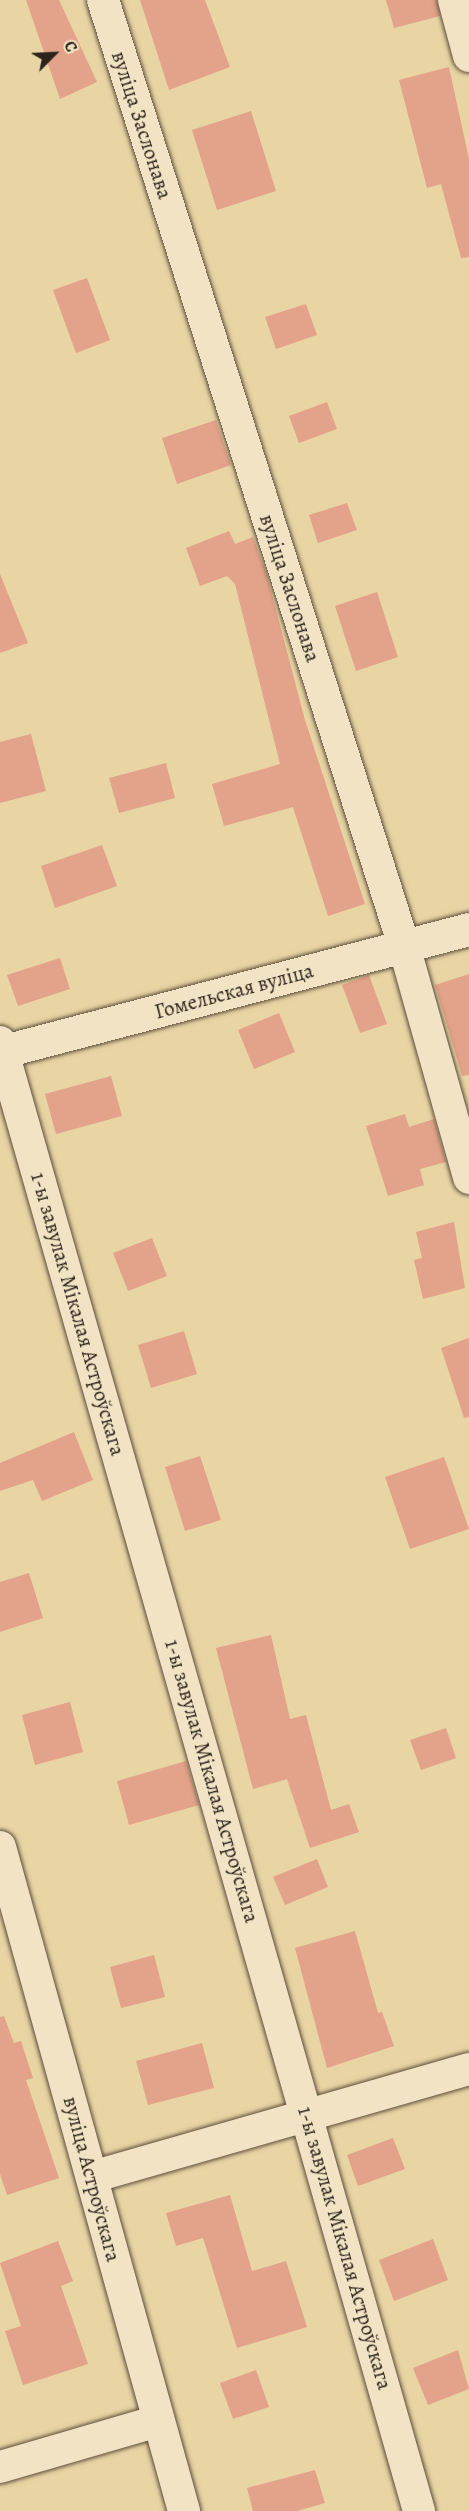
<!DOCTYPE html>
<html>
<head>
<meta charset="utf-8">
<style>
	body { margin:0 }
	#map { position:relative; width:469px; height:2511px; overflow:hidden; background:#e9d4a4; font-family:Alegreya,serif }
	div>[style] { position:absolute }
	.building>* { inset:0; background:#e3a28a }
	.roads { filter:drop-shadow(0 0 2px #5b4f3c) drop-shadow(0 0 2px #5b4f3c) }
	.minor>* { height:32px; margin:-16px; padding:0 16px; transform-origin:16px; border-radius:16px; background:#f1e3c4 }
	.tertiary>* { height:33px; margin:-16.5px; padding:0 16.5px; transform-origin:16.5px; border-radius:16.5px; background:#f1e3c4 }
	span { translate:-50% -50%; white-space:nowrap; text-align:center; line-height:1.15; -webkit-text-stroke:4.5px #f1e3c4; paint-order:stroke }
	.street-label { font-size:21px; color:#2c231a }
	.north { position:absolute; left:24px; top:24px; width:60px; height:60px; -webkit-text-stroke:4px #f1e3c4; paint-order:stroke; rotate:66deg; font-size:16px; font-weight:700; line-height:24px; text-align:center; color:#2c231a }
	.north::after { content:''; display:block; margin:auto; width:21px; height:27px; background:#2c231a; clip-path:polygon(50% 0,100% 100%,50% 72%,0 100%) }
</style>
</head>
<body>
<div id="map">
	<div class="building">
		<i style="clip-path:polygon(26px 0,59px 0,97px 82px,60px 99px)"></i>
		<i style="clip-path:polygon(140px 0,205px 0,230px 67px,169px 90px)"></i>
		<i style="clip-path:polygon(386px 0,437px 0,440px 16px,394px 28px)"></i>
		<i style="clip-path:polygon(449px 67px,469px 159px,469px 257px,461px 258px,441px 184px,427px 188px,399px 80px)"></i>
		<i style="clip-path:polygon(251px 111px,276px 191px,217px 210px,192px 130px)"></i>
		<i style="clip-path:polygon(87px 278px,110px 340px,76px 353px,53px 290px)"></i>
		<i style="clip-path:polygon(306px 304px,317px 335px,276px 349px,265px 317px)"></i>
		<i style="clip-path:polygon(327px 402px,337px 429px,299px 443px,289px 416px)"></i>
		<i style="clip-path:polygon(216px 420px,231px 465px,177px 484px,162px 438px)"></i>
		<i style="clip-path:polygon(347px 503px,357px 530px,318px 543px,309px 515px)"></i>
		<i style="clip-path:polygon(229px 531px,235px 544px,253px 537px,266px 572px,305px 720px,365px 904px,328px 916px,293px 807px,224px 826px,212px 784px,280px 764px,235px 584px,227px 576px,200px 586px,186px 548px)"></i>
		<i style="clip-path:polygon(0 574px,28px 643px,0 653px)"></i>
		<i style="clip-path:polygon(377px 592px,398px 657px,356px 671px,335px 606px)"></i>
		<i style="clip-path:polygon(31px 734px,46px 791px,0 803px,0 742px)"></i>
		<i style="clip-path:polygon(166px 763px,175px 798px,119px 813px,109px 778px)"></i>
		<i style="clip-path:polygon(102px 845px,117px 886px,55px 908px,41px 866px)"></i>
		<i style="clip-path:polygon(60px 958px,70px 989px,18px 1006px,7px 975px)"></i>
		<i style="clip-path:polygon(469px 974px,469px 1075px,462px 1076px,435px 985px)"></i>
		<i style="clip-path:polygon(369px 975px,387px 1024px,360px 1033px,342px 985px)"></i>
		<i style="clip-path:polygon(279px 1013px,295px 1052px,254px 1069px,238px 1030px)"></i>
		<i style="clip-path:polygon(111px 1076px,122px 1116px,56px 1134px,45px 1094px)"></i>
		<i style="clip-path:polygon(405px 1114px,409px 1127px,434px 1119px,446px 1162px,420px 1169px,424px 1185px,388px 1196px,366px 1126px)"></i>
		<i style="clip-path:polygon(454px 1222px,465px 1288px,423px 1299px,414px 1260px,422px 1258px,416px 1232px)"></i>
		<i style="clip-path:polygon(152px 1238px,167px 1276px,128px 1291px,113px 1253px)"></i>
		<i style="clip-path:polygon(184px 1331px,197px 1374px,151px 1388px,138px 1345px)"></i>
		<i style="clip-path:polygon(469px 1338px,469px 1417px,464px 1418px,441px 1348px)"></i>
		<i style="clip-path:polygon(74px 1432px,93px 1480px,42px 1501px,33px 1480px,0 1491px,0 1463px)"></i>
		<i style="clip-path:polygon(200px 1456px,221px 1520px,185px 1531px,165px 1467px)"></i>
		<i style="clip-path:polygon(444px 1457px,469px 1529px,410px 1549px,385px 1477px)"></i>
		<i style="clip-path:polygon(29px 1573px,43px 1618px,0 1632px,0 1582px)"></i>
		<i style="clip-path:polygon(271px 1635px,290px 1719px,306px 1715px,331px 1810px,349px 1804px,359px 1832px,310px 1848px,287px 1779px,253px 1789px,216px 1648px)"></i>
		<i style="clip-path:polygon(70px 1702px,83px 1752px,35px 1765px,22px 1715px)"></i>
		<i style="clip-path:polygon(446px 1728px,456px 1758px,421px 1770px,410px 1740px)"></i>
		<i style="clip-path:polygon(186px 1761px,199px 1805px,129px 1825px,117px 1781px)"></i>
		<i style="clip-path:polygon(317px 1859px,328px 1887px,285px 1905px,273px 1877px)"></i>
		<i style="clip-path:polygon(355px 1931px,378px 2013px,382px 2012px,394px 2046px,327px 2068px,295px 1948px)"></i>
		<i style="clip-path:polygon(154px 1955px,165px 1997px,121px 2008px,110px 1967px)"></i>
		<i style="clip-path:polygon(4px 2016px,14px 2043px,21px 2041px,33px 2078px,26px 2080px,59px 2178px,7px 2195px,0 2174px,0 2017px)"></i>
		<i style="clip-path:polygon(202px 2043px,214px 2088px,148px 2105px,136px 2061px)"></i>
		<i style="clip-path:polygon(393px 2138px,405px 2169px,358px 2186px,347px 2155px)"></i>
		<i style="clip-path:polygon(230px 2195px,252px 2271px,286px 2261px,307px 2327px,237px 2348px,203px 2238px,176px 2246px,166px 2213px)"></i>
		<i style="clip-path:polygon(433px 2239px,448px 2280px,394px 2301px,379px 2260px)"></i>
		<i style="clip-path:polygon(58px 2241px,73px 2281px,61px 2286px,88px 2364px,23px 2385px,5px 2331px,21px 2326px,0 2263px)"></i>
		<i style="clip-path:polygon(458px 2350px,469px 2389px,428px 2405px,413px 2368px)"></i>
		<i style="clip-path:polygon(256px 2370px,269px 2407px,233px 2419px,220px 2383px)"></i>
		<i style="clip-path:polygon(315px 2470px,325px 2503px,297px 2511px,253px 2511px,247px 2488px)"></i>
	</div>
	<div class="roads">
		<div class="minor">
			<i style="left:103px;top:0;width:993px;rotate:72.35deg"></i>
			<i style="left:404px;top:946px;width:241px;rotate:74.3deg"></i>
			<i style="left:454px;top:0;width:58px;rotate:75deg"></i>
			<i style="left:0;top:1042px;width:1528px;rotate:74.08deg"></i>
			<i style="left:0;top:1847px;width:689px;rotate:74.51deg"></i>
			<i style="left:92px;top:2177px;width:392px;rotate:-16deg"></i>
			<i style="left:0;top:2467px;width:165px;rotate:-16.2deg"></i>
		</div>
		<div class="tertiary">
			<i style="left:0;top:1052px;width:485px;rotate:-14.7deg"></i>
		</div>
	</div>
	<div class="street-label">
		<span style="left:142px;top:125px;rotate:72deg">вуліца Заслонава</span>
		<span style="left:290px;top:588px;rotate:72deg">вуліца Заслонава</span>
		<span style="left:234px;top:991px;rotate:-15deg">Гомельская вуліца</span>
		<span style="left:78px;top:1314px;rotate:74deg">1-ы завулак Мікалая Астроўскага</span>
		<span style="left:212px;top:1781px;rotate:74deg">1-ы завулак Мікалая Астроўскага</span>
		<span style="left:92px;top:2179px;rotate:75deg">вуліца Астроўскага</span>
		<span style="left:345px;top:2248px;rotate:74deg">1-ы завулак Мікалая Астроўскага</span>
	</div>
	<div class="north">С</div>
</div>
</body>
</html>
